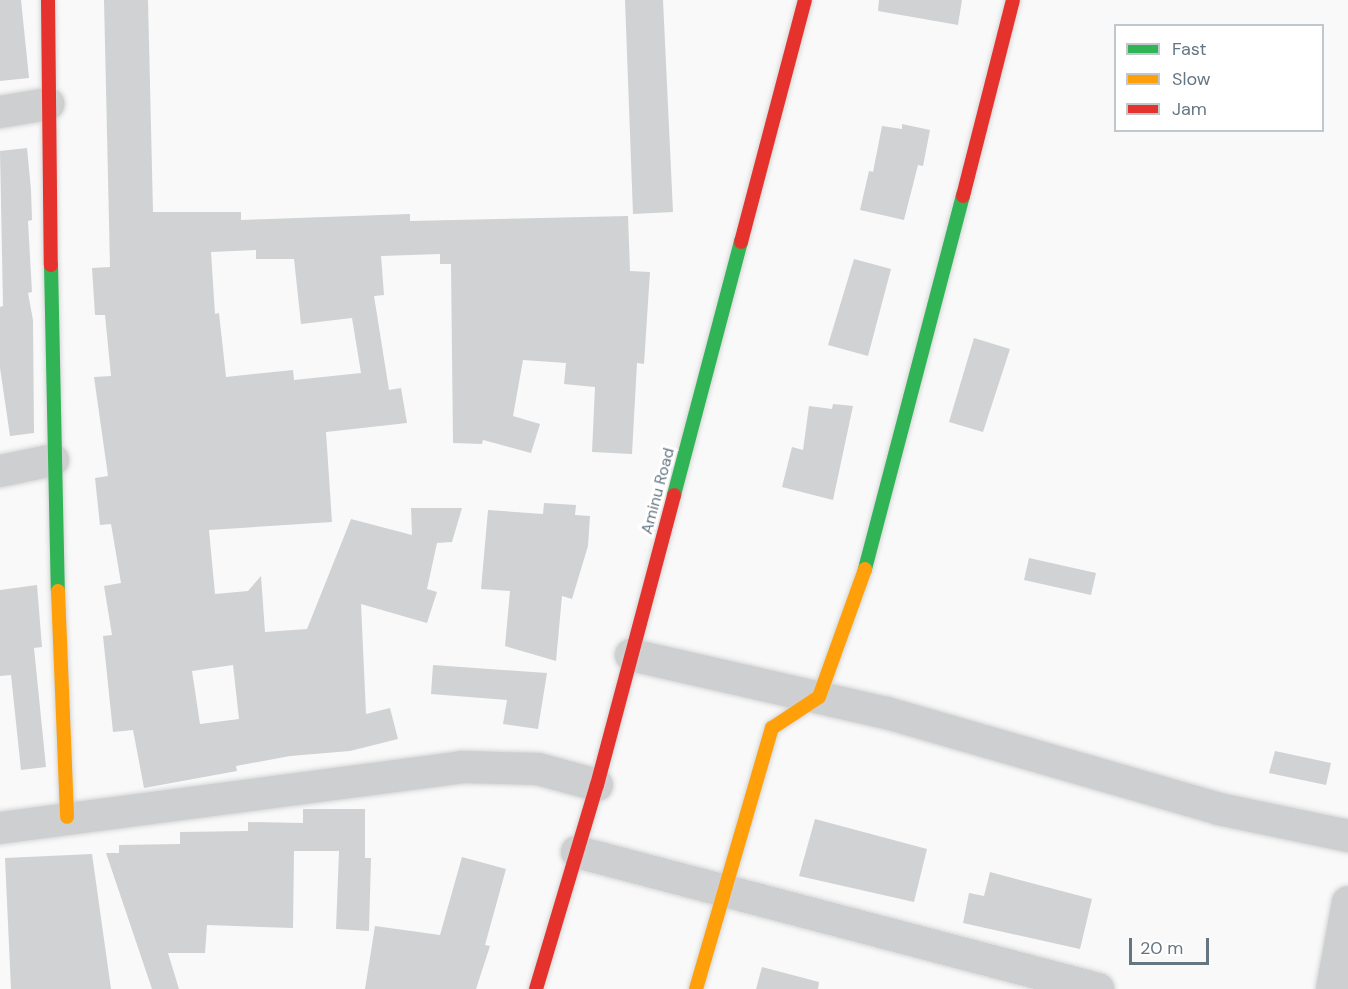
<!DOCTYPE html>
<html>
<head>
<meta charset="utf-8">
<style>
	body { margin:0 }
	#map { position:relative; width:1348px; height:989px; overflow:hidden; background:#f9f9f9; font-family:"DM Sans",sans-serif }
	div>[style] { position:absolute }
	.building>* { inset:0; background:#d0d2d3 }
	.roads { filter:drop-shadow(0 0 2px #d5d6d7) drop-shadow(0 0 2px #d5d6d7) }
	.street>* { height:32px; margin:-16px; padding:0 16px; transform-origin:16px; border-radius:16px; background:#cecfd0 }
	.fast>* { height:14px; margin:-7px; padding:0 7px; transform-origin:7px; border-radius:7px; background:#30b455 }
	.slow>* { height:14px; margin:-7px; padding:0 7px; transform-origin:7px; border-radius:7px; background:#ff9f0a }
	.jam>* { height:14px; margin:-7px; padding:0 7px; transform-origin:7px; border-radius:7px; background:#e5322d }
	span { translate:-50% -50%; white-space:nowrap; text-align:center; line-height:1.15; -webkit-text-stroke:6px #fff; paint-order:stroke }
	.street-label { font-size:16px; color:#657683 }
	.legend { position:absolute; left:1114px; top:24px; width:210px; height:108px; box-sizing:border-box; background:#fff; border:2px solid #c1c8cd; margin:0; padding:8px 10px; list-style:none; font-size:18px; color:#657683 }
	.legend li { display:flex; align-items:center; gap:12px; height:30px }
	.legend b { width:30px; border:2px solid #c1c8cd }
	.scale { position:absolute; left:1129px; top:938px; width:80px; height:27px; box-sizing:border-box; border:3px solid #657683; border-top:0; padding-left:8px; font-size:18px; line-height:21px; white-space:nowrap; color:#657683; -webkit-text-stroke:4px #fff; paint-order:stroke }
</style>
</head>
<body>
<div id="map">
	<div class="building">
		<i style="clip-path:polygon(0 0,21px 0,29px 78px,0 81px)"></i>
		<i style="clip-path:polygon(evenodd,104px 0,148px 0,153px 212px,241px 212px,241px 220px,410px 214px,410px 221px,628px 216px,630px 271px,650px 272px,644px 364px,637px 363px,632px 454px,592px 452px,595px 387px,564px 384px,566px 363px,523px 360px,513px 416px,540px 424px,531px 453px,483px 440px,482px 444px,453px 443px,451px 264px,440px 264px,440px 254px,381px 256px,384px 295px,374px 296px,389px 390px,401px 388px,407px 423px,326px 432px,332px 522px,209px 530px,215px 594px,248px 591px,261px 576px,265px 632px,307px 629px,351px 519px,412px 535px,411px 508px,462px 508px,452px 542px,437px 543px,427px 589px,437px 592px,427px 623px,361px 604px,366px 714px,390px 708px,398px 739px,350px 751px,290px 756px,236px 766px,237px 771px,144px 788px,133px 730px,113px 732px,103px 636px,112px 635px,104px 586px,121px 583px,111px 524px,100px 525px,95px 478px,108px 476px,94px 377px,111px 376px,105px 315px,95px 315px,92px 268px,110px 267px,104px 0,256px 250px,256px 259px,294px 259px,301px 324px,352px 318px,361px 373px,294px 380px,293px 370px,226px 377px,219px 313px,215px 314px,211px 252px,256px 250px,104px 0,233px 665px,239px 719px,200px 724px,192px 671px,233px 665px)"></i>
		<i style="clip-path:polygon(625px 0,663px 0,673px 212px,633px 214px)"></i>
		<i style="clip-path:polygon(879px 0,962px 0,958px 25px,878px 11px)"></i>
		<i style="clip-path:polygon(902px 124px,930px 130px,923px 166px,918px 165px,904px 220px,860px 210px,869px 171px,873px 172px,882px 126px,902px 129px)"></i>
		<i style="clip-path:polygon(27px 148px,31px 190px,32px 220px,28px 221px,32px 292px,28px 293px,33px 320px,34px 433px,10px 436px,0 368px,0 307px,3px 306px,0 151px)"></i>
		<i style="clip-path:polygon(854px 259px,891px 269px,868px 356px,828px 345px)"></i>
		<i style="clip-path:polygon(974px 338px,1010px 349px,983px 432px,949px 422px)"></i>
		<i style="clip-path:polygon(833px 404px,853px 406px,833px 500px,782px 487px,792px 447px,803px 450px,809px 406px,832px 409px)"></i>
		<i style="clip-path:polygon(544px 503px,576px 505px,575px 515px,590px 516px,588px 546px,572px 599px,562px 596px,556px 661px,505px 646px,510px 591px,481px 589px,488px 510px,543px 514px)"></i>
		<i style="clip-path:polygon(1029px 558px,1096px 573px,1091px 595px,1024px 580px)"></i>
		<i style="clip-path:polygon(37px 585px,42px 647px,34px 648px,46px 767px,21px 770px,11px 675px,0 676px,0 590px)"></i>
		<i style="clip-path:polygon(433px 665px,547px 673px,538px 729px,503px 724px,507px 700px,431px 694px)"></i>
		<i style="clip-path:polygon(1275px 751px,1331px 763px,1326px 785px,1269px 773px)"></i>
		<i style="clip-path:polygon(303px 809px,365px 809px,365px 858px,371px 858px,369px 931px,336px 929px,339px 851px,294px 851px,293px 928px,207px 925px,205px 953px,168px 953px,179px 989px,152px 989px,106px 853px,119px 853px,119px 845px,180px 844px,180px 832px,248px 831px,248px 822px,303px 823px)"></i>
		<i style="clip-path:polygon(815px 819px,927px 849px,914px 902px,799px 876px)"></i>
		<i style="clip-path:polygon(92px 854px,111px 989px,11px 989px,5px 858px)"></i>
		<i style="clip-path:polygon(462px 857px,506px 869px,485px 945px,490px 946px,476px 989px,365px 989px,375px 926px,440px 935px)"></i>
		<i style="clip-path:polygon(990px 872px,1092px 899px,1080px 949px,963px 923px,969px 893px,984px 896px)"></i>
		<i style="clip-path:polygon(762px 967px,819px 982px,818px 989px,756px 989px)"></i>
	</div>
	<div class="roads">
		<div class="street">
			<i style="left:0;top:112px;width:49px;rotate:-9.5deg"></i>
			<i style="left:0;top:471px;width:54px;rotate:-11.7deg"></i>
			<i style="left:631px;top:655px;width:262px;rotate:12.8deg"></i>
			<i style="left:887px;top:713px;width:346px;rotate:16.1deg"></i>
			<i style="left:1219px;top:809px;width:132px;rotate:11.8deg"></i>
			<i style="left:0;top:828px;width:465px;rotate:-7.5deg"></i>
			<i style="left:461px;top:767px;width:77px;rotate:1.5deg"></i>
			<i style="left:538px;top:769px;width:61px;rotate:15.2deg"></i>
			<i style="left:577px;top:852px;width:539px;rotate:14.73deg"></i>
			<i style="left:1332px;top:989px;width:88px;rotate:-79.6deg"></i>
		</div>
		<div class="fast">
			<i style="left:51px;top:265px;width:326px;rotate:88.8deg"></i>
			<i style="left:674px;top:495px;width:262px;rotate:-75.2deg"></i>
			<i style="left:865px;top:569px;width:386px;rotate:-75.3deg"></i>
		</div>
		<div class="slow">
			<i style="left:58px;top:591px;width:226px;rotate:87.7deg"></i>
			<i style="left:696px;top:989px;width:272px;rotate:-73.8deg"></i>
			<i style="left:772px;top:728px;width:56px;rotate:-33.4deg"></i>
			<i style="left:819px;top:697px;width:136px;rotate:-70.2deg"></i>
		</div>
		<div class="jam">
			<i style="left:48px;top:0;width:265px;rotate:89.4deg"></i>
			<i style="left:963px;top:196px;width:202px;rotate:-75.7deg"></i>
			<i style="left:741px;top:242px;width:250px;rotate:-75.2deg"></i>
			<i style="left:536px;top:989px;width:213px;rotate:-73.4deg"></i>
			<i style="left:597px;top:785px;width:300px;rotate:-75.1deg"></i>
		</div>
	</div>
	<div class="street-label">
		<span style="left:658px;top:491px;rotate:-75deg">Aminu Road</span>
	</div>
	<ul class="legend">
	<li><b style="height:8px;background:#30b455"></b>Fast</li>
	<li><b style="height:8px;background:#ff9f0a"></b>Slow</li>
	<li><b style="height:8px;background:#e5322d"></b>Jam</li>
	</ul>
	<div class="scale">20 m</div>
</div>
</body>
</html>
